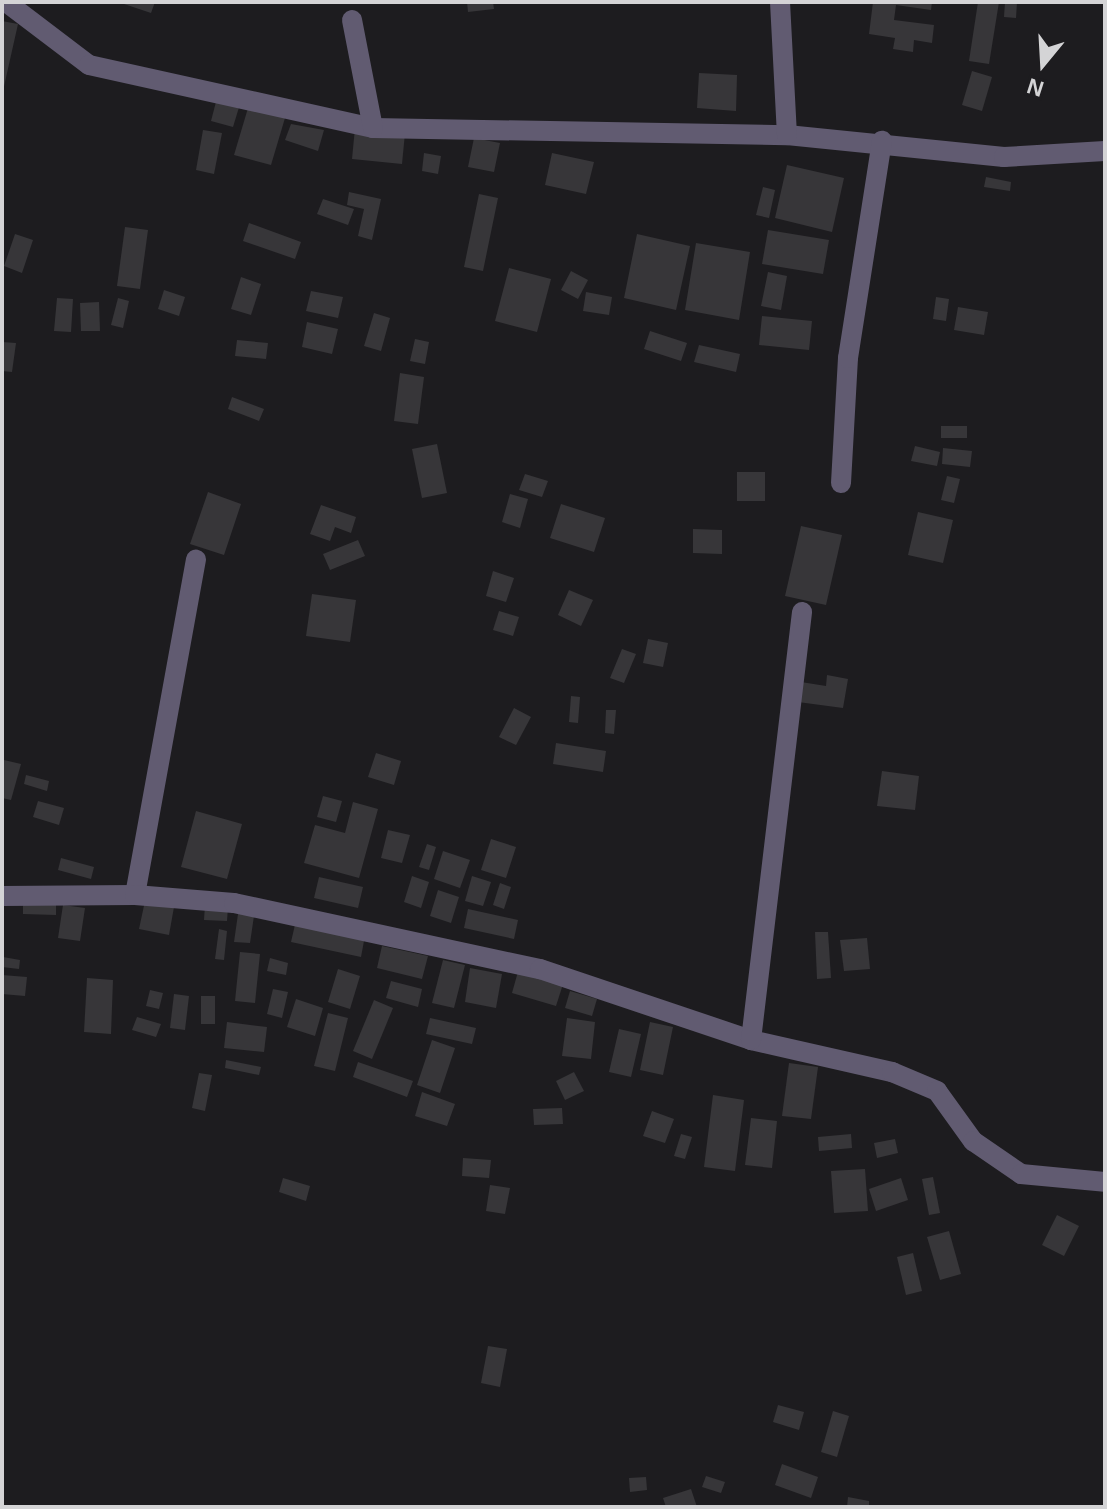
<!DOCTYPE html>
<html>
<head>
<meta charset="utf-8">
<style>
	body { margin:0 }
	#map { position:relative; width:1107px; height:1509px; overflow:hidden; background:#1d1c1f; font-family:Arial,sans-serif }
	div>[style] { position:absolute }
	.building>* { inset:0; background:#373639 }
	.minor>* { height:20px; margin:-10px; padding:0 10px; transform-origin:10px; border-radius:10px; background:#615b71 }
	span { translate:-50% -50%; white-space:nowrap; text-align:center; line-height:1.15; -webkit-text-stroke:8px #1d1c1f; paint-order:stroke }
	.frame { position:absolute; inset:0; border:4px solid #d4d4d6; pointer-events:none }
	.north { position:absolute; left:1003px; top:24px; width:80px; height:80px; -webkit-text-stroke:6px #1d1c1f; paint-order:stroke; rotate:198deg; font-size:22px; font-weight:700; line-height:32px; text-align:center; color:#d4d4d6 }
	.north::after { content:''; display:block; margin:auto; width:28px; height:36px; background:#d4d4d6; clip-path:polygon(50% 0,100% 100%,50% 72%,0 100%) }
</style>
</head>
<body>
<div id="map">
	<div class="building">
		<i style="clip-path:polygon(118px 2px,155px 2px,151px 13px)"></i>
		<i style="clip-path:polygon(467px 2px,493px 2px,494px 9px,468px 12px)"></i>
		<i style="clip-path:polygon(873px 2px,932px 2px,931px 10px,896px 5px,894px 20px,934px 25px,932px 43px,914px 40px,913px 52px,893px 49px,895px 38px,869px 34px)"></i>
		<i style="clip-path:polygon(978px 2px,999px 2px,989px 64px,969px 61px)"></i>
		<i style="clip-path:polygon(1005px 2px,1017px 2px,1016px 18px,1004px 17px)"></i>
		<i style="clip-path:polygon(2px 21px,18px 24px,3px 91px,2px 91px)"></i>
		<i style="clip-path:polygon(972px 71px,992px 77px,982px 111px,962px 105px)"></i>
		<i style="clip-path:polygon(699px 73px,737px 75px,736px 111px,697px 108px)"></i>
		<i style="clip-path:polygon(217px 98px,240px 104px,233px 127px,211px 121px)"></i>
		<i style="clip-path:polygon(248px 108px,285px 118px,271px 165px,234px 155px)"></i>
		<i style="clip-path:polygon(291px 124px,324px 130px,318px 151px,285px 140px)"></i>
		<i style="clip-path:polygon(355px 128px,405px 133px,402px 164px,352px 159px)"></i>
		<i style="clip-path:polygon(203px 130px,222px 133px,214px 174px,196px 170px)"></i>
		<i style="clip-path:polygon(474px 138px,500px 143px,494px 172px,468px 167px)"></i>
		<i style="clip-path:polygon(424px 153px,441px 156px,438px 174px,422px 171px)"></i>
		<i style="clip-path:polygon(552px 153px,594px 162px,586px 194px,545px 185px)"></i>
		<i style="clip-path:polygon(787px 165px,844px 178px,832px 232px,775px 218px)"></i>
		<i style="clip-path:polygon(986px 177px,1011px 182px,1010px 191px,984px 187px)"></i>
		<i style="clip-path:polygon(763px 187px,775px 190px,769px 218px,756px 215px)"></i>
		<i style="clip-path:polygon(349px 192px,381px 199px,372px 240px,358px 236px,364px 209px,347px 205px)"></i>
		<i style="clip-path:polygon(479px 194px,498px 198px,483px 271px,464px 267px)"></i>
		<i style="clip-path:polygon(323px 199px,354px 209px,348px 225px,317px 214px)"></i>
		<i style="clip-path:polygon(249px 223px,301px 242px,295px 259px,243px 241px)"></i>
		<i style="clip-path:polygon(125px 227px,148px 230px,140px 289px,117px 286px)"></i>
		<i style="clip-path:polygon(768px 230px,829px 240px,823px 274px,762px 264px)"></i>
		<i style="clip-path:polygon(15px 234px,33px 240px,22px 273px,4px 266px)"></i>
		<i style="clip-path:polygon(637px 234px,690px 246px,676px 310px,624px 298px)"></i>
		<i style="clip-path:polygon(696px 243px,750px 252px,739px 320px,685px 310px)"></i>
		<i style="clip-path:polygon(509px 268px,551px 279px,537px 332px,495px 321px)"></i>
		<i style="clip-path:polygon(571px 271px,588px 280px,578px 299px,561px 290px)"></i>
		<i style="clip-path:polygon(768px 272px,787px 276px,781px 310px,761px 306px)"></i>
		<i style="clip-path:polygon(241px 277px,261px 284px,251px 315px,231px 309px)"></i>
		<i style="clip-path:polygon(164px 290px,185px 297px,179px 316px,158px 309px)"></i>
		<i style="clip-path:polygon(311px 291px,343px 297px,338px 318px,306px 311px)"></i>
		<i style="clip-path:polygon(586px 292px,612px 297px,609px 315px,583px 311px)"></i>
		<i style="clip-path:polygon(936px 297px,949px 299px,946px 321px,933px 319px)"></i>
		<i style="clip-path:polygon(57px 298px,73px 299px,71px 332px,54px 331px)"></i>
		<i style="clip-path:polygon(118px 298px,129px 301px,123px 328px,111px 325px)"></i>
		<i style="clip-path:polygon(99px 302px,100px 331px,81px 331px,80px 303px)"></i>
		<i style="clip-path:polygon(958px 307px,988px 312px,984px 335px,954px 330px)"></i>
		<i style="clip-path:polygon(374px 313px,390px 318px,381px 351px,364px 346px)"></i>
		<i style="clip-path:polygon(762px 316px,812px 321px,809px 350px,759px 345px)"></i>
		<i style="clip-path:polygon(307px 322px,338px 329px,332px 354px,302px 347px)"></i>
		<i style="clip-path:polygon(650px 331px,687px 343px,681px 361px,644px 349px)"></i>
		<i style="clip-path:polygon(415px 339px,429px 342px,425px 364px,410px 361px)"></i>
		<i style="clip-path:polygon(237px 340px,268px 343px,266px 359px,235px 356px)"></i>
		<i style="clip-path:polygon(2px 342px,16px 343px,12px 372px,2px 371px)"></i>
		<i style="clip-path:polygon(699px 345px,740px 354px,736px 372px,694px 362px)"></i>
		<i style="clip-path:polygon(400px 373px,424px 377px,418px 424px,394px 421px)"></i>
		<i style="clip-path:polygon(232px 397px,264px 409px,259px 421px,228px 409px)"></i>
		<i style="clip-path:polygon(941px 426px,967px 426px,967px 438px,941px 438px)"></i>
		<i style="clip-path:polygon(437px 444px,447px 493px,422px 498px,412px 449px)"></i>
		<i style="clip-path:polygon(915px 446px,940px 452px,937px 466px,911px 461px)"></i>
		<i style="clip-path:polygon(943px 448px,972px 451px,970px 467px,942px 464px)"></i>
		<i style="clip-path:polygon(737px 472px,765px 472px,765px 501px,737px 501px)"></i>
		<i style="clip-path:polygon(525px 474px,548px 481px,542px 497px,519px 490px)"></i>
		<i style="clip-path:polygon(947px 476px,960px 479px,954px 503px,941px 500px)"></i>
		<i style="clip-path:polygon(208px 492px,241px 504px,224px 555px,190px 544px)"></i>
		<i style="clip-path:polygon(510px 494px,528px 499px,520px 528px,502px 522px)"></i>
		<i style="clip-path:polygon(561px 504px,605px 518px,594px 552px,550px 538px)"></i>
		<i style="clip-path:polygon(321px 505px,356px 517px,351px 533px,335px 527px,330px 541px,310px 534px)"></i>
		<i style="clip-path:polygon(918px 512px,953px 520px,943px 563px,908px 555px)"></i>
		<i style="clip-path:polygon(801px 526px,842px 535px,826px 605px,785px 596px)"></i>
		<i style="clip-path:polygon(693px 529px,722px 530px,722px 554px,693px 553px)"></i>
		<i style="clip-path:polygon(358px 540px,365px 556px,330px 570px,323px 554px)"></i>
		<i style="clip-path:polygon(493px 571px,514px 578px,506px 602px,486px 596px)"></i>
		<i style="clip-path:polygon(569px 590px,593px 600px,581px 626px,558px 615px)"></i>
		<i style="clip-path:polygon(312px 594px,356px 600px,350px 642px,306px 636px)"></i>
		<i style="clip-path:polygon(499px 611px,519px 617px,513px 636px,493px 630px)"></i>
		<i style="clip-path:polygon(648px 639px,668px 643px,663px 667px,643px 663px)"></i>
		<i style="clip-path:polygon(622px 649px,636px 654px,624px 683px,610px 678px)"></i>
		<i style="clip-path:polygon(827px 675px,848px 679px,843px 708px,798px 702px,801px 682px,826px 686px)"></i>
		<i style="clip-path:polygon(571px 696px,580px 697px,578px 723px,569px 722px)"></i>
		<i style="clip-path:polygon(514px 708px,531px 717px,516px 745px,499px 737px)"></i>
		<i style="clip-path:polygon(606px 710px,616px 710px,614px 734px,605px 733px)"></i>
		<i style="clip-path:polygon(556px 743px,606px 751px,603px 772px,553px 764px)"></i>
		<i style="clip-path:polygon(376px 753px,401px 761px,394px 785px,368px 777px)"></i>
		<i style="clip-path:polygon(4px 760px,21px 764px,11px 800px,2px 798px)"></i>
		<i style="clip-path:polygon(882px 771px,919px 776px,915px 810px,877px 806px)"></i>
		<i style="clip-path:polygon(26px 775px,49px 781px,47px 791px,24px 784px)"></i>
		<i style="clip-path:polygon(323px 796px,342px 801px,336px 822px,317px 817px)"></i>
		<i style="clip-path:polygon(38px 801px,64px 808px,59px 825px,33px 817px)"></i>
		<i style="clip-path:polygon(353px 802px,378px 809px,359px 878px,304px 863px,315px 825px,345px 833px)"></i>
		<i style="clip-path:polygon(196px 811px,242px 824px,227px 879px,181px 867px)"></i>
		<i style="clip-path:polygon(388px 830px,410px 835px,402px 863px,381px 858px)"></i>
		<i style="clip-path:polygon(491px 839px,516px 847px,506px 878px,481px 870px)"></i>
		<i style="clip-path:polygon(427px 844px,436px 847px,429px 870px,419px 867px)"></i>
		<i style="clip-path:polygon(443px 851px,470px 860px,460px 888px,434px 879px)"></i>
		<i style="clip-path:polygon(61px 858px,94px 867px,91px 879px,58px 870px)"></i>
		<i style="clip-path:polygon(412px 876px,429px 882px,421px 908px,404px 902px)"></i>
		<i style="clip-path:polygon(472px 876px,491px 882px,483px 906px,465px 901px)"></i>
		<i style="clip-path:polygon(319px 877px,363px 887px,358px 908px,314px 898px)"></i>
		<i style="clip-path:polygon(500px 883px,511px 887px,504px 909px,493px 905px)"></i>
		<i style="clip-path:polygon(438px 890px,459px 897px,451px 923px,430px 916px)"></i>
		<i style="clip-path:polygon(23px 898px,56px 899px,56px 915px,23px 914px)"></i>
		<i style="clip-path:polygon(145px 901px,174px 907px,169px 935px,139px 929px)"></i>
		<i style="clip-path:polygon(63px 905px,85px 908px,80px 941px,58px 938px)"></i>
		<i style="clip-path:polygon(205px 905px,228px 907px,227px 921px,204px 920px)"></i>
		<i style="clip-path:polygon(239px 907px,255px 909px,250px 943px,234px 942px)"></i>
		<i style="clip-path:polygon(468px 909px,518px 920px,514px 939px,464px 928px)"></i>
		<i style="clip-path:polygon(297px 916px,366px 930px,361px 957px,291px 942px)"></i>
		<i style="clip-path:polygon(219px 929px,227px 931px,224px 960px,215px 959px)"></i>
		<i style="clip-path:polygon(815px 932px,828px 932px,831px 978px,817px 979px)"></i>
		<i style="clip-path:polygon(867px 938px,870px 969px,844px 971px,840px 940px)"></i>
		<i style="clip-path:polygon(382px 946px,428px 956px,422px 979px,377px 968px)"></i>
		<i style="clip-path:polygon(240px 952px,260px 954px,255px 1003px,235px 1001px)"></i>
		<i style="clip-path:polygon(3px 957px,20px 960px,19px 969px,2px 967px)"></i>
		<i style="clip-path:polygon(270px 958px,288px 963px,286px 975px,267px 971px)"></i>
		<i style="clip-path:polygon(443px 960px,465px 965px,454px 1008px,432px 1003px)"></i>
		<i style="clip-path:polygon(470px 968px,502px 974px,496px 1008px,465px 1002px)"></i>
		<i style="clip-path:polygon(519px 968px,564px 981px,556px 1006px,512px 993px)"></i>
		<i style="clip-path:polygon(338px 969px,360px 976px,350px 1009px,328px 1002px)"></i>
		<i style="clip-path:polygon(2px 975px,27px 977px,25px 996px,2px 994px)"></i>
		<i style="clip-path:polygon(87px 978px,113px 980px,111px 1034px,84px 1032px)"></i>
		<i style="clip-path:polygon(391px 981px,422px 989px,418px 1007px,386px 998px)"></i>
		<i style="clip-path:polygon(273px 989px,288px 992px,282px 1018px,267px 1014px)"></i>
		<i style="clip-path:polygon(150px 990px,163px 993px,159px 1009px,146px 1006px)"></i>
		<i style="clip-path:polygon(570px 991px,597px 999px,592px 1016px,565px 1008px)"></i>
		<i style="clip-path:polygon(174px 994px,189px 996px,185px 1030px,170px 1028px)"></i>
		<i style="clip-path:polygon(201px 996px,215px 996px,215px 1024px,201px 1024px)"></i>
		<i style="clip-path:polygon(296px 999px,323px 1008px,315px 1036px,287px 1027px)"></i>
		<i style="clip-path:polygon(374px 1000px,393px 1008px,372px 1059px,353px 1051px)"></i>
		<i style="clip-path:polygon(328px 1013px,348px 1018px,335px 1071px,314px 1066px)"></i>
		<i style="clip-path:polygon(137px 1017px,161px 1024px,156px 1037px,132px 1030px)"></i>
		<i style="clip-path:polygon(430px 1018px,476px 1028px,472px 1044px,426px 1034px)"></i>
		<i style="clip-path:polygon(567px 1018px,595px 1022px,591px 1059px,562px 1056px)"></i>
		<i style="clip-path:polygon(227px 1022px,267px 1027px,264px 1052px,224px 1048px)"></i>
		<i style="clip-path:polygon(650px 1022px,673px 1027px,663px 1075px,640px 1070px)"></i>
		<i style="clip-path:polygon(619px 1029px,641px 1034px,631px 1077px,609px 1072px)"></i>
		<i style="clip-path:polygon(432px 1040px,455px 1048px,440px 1093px,417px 1085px)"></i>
		<i style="clip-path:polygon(226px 1060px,261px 1067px,259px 1075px,225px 1068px)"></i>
		<i style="clip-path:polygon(358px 1062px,413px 1081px,407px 1097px,353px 1077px)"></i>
		<i style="clip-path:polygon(789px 1063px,818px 1067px,811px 1119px,782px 1116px)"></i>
		<i style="clip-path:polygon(574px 1072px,584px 1091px,565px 1100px,556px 1081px)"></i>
		<i style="clip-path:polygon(199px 1073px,212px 1075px,205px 1111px,192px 1108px)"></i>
		<i style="clip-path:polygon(422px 1092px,455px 1104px,447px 1126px,415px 1116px)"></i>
		<i style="clip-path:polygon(713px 1095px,744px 1100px,735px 1171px,704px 1167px)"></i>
		<i style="clip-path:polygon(562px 1108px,563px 1124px,534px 1125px,533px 1109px)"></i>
		<i style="clip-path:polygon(652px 1111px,674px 1119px,665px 1143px,643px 1136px)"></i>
		<i style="clip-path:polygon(751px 1118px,777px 1121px,772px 1168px,745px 1165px)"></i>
		<i style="clip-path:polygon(681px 1134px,692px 1137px,685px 1159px,674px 1156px)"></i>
		<i style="clip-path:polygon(851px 1134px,852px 1148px,819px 1151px,818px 1137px)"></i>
		<i style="clip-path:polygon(895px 1139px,898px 1153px,877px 1158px,874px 1143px)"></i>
		<i style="clip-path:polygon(463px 1158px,491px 1160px,489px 1178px,462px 1176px)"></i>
		<i style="clip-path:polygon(865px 1169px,868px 1211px,834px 1213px,831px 1171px)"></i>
		<i style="clip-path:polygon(933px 1177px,940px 1213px,929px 1215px,922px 1179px)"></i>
		<i style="clip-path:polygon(283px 1178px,310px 1186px,306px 1201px,279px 1192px)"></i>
		<i style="clip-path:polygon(901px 1178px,908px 1200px,876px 1211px,869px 1189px)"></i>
		<i style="clip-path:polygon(490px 1185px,510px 1188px,505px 1214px,486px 1211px)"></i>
		<i style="clip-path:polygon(1057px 1215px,1079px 1226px,1064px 1256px,1042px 1245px)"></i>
		<i style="clip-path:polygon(949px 1231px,961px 1274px,940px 1280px,927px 1237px)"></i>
		<i style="clip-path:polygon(913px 1253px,922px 1291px,906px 1295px,897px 1257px)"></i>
		<i style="clip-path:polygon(488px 1346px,507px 1349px,500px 1387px,481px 1383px)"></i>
		<i style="clip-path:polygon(778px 1405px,804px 1412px,799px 1430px,773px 1422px)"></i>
		<i style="clip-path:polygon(833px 1411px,849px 1416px,837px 1457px,821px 1452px)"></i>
		<i style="clip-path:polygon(782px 1464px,818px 1477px,811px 1498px,775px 1485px)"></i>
		<i style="clip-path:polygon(706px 1476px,725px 1482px,721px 1493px,702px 1487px)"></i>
		<i style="clip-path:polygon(646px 1477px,647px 1490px,630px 1492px,629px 1478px)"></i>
		<i style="clip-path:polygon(691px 1489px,697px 1507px,666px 1507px,663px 1498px)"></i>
		<i style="clip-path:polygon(848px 1497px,869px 1501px,869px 1507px,847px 1507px)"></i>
	</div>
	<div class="minor">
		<i style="left:6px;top:2px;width:104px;rotate:37.2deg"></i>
		<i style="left:89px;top:65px;width:291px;rotate:12.5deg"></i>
		<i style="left:373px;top:128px;width:414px;rotate:1deg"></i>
		<i style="left:787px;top:135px;width:218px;rotate:5.8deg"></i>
		<i style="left:1004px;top:157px;width:101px;rotate:-3.4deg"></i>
		<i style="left:780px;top:2px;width:133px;rotate:87deg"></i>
		<i style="left:352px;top:20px;width:110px;rotate:79deg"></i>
		<i style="left:841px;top:483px;width:125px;rotate:-86.8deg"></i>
		<i style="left:848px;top:358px;width:220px;rotate:-81.1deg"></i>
		<i style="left:135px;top:895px;width:341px;rotate:-79.7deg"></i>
		<i style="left:2px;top:896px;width:133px;rotate:-0.4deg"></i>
		<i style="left:135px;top:895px;width:99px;rotate:4.6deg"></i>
		<i style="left:234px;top:903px;width:313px;rotate:12.2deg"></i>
		<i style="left:540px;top:969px;width:223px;rotate:18.6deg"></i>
		<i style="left:751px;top:1040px;width:145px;rotate:12.8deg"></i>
		<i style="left:892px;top:1072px;width:49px;rotate:22.9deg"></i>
		<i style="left:937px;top:1091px;width:62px;rotate:54.2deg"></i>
		<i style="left:973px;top:1141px;width:58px;rotate:34.5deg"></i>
		<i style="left:1021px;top:1174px;width:84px;rotate:5.4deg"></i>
		<i style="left:751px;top:1040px;width:431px;rotate:-83.2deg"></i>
	</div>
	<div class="frame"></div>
	<div class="north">N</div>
</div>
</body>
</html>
